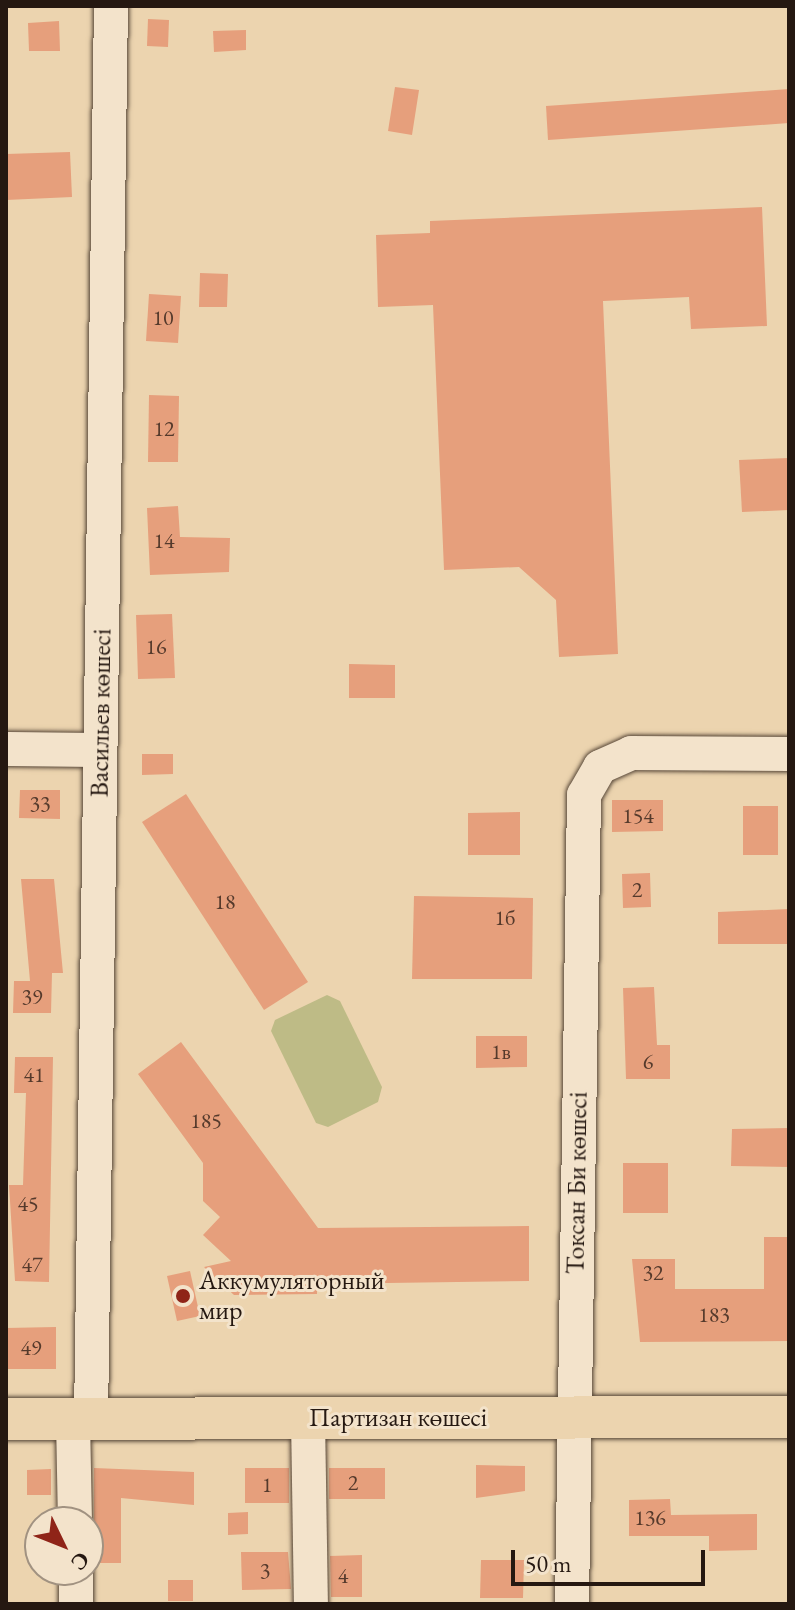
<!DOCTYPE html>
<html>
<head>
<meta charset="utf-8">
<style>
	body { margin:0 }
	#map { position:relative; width:795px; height:1610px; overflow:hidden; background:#ecd4af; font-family:"EB Garamond",serif }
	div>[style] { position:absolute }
	.green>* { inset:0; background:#bebb86 }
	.building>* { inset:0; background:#e69f7c }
	.roads { filter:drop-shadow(0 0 2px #574738) drop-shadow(0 0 2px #574738) }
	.minor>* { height:34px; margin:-17px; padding:0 17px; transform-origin:17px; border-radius:17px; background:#f3e3cb }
	.major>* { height:42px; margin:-21px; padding:0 21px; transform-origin:21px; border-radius:21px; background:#ecd4af }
	.dots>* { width:22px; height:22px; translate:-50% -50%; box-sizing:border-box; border:4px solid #f3e3cb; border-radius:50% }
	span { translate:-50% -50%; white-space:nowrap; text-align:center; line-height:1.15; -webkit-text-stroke:6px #f3e3cb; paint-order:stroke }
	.number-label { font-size:22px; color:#553a2c }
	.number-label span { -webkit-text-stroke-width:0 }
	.street-label { font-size:26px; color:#251811 }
	.poi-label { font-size:26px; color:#251811 }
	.left { translate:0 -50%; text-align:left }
	.frame { position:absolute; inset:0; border:8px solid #251811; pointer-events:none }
	.north { position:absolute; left:24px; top:1506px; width:80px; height:80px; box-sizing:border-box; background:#f3e3cb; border:2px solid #a19281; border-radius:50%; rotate:133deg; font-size:22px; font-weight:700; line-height:32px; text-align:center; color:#251811 }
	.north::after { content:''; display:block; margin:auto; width:28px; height:36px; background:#8f2418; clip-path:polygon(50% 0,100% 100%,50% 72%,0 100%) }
	.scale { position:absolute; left:511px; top:1550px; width:194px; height:36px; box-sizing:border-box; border:4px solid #251811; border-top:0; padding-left:10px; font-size:24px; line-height:28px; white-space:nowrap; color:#251811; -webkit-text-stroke:6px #f3e3cb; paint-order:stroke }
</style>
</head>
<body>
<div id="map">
	<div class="green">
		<i style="clip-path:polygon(327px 995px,340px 1001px,382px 1087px,378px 1102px,328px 1127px,316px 1123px,271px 1031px,275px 1020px)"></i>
	</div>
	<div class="building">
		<i style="clip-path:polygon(148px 19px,169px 20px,168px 47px,147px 46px)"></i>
		<i style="clip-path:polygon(59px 21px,60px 51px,29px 51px,28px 23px)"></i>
		<i style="clip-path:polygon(246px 30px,246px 50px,214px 52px,213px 31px)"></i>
		<i style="clip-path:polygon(395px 87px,419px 90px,412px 135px,388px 131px)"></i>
		<i style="clip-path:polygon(789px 89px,789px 123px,548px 140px,546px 106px)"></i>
		<i style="clip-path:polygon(70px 152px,72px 197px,6px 200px,6px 154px)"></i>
		<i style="clip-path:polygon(762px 207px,767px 326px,691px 329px,689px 297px,603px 301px,618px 654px,559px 657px,556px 600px,519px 567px,444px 570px,433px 305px,378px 307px,376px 235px,430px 233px,430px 221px)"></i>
		<i style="clip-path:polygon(200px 273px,228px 274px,227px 307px,199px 307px)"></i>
		<i style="clip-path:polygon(149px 294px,181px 296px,178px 343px,146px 341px)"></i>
		<i style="clip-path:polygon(149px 395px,179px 396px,178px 462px,148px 462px)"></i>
		<i style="clip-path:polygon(789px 458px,789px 510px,742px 512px,739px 460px)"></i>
		<i style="clip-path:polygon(178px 506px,180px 537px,230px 538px,229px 572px,150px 575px,147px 508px)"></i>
		<i style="clip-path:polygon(172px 614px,175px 678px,138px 679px,136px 615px)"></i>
		<i style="clip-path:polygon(349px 664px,395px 665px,395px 698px,349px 698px)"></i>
		<i style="clip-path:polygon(142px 754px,173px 754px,173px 774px,142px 775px)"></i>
		<i style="clip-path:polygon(20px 790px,60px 790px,60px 819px,19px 818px)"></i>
		<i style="clip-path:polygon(186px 794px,308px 982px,264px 1010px,142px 822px)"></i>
		<i style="clip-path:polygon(612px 800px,663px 800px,663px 831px,612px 832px)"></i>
		<i style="clip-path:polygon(743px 806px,778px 806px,778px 855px,743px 855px)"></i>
		<i style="clip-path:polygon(520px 812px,520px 855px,468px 855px,468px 813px)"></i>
		<i style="clip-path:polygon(650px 873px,651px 907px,623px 908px,622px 874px)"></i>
		<i style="clip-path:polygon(21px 879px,54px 879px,63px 973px,52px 973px,51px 1013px,13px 1013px,14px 981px,30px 981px)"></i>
		<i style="clip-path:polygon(414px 896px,533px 898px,532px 979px,412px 979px)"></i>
		<i style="clip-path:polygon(789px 909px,789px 944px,718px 944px,718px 912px)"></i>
		<i style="clip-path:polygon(654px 987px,657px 1045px,670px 1045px,670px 1079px,626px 1079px,623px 988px)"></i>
		<i style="clip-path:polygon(476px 1036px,527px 1036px,527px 1067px,476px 1068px)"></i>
		<i style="clip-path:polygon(181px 1042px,318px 1228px,529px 1226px,529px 1281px,317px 1284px,317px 1294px,234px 1295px,204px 1267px,231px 1261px,203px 1235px,220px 1217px,203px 1201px,203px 1163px,138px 1074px)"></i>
		<i style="clip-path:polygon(15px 1057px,53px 1057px,49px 1282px,15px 1281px,9px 1185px,23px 1185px,26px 1093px,14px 1093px)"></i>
		<i style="clip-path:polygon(789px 1128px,789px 1167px,731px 1166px,732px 1129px)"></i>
		<i style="clip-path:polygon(623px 1163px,668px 1163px,668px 1213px,623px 1213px)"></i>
		<i style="clip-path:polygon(764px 1237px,789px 1237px,789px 1341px,640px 1342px,632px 1259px,675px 1259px,675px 1289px,764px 1289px)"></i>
		<i style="clip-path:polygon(190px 1271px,200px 1316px,177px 1321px,167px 1276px)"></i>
		<i style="clip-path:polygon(56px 1327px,56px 1369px,6px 1369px,6px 1328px)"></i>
		<i style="clip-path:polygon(476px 1465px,525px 1466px,525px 1491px,476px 1498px)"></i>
		<i style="clip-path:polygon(94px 1468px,194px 1472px,194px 1505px,121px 1498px,121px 1563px,94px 1563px)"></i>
		<i style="clip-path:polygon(245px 1468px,289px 1468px,289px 1503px,245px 1503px)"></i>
		<i style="clip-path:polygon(329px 1468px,385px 1468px,385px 1499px,329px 1499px)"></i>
		<i style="clip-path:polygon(51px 1469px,51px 1495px,27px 1495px,27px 1470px)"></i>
		<i style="clip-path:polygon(670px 1499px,671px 1515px,757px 1514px,757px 1550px,709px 1551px,709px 1536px,629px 1536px,629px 1500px)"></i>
		<i style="clip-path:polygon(248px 1512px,248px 1534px,228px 1535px,228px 1513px)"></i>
		<i style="clip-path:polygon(241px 1552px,288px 1552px,291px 1589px,242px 1590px)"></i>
		<i style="clip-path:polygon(362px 1555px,362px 1597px,331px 1597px,330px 1556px)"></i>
		<i style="clip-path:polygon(481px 1560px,524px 1560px,523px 1598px,480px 1598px)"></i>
		<i style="clip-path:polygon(168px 1580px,193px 1580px,193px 1601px,168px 1601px)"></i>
	</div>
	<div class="roads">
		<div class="minor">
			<i style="left:6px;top:749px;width:94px;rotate:0.6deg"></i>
			<i style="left:308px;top:1418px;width:186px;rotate:89.1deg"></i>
			<i style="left:73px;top:1419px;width:103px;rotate:88.9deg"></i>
			<i style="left:91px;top:1419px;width:1413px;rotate:-89.19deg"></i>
			<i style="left:76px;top:1570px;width:34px;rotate:90deg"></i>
			<i style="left:572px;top:1604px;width:809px;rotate:-89.15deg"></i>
			<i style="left:584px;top:795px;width:32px;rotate:-60deg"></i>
			<i style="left:600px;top:767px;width:34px;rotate:-24deg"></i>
			<i style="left:631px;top:753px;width:158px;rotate:0.4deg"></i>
		</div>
		<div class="major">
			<i style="left:6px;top:1419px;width:783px;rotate:-0.15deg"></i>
		</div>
	</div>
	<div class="dots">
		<i style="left:183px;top:1296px;background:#8f2418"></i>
	</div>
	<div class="number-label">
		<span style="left:163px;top:318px">10</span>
		<span style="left:164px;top:429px">12</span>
		<span style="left:164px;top:541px">14</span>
		<span style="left:156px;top:647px">16</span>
		<span style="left:40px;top:804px">33</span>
		<span style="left:638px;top:816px">154</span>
		<span style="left:637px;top:890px">2</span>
		<span style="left:225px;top:902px">18</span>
		<span style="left:505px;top:918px">1б</span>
		<span style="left:32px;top:997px">39</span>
		<span style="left:501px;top:1052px">1в</span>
		<span style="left:648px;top:1062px">6</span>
		<span style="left:34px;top:1075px">41</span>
		<span style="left:206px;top:1121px">185</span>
		<span style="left:28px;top:1204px">45</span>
		<span style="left:32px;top:1265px">47</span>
		<span style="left:653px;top:1273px">32</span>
		<span style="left:714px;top:1315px">183</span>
		<span style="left:31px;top:1348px">49</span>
		<span style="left:353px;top:1483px">2</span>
		<span style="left:267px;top:1485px">1</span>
		<span style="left:650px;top:1518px">136</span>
		<span style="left:265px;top:1571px">3</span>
		<span style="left:343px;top:1576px">4</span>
	</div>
	<div class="street-label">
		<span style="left:101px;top:713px;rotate:-89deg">Васильев көшесі</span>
		<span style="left:577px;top:1183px;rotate:-89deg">Токсан Би көшесі</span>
		<span style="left:398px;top:1418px">Партизан көшесі</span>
	</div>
	<div class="poi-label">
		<span class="left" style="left:199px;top:1296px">Аккумуляторный<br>мир</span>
	</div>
	<div class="frame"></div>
	<div class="north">С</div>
	<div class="scale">50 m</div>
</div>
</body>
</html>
